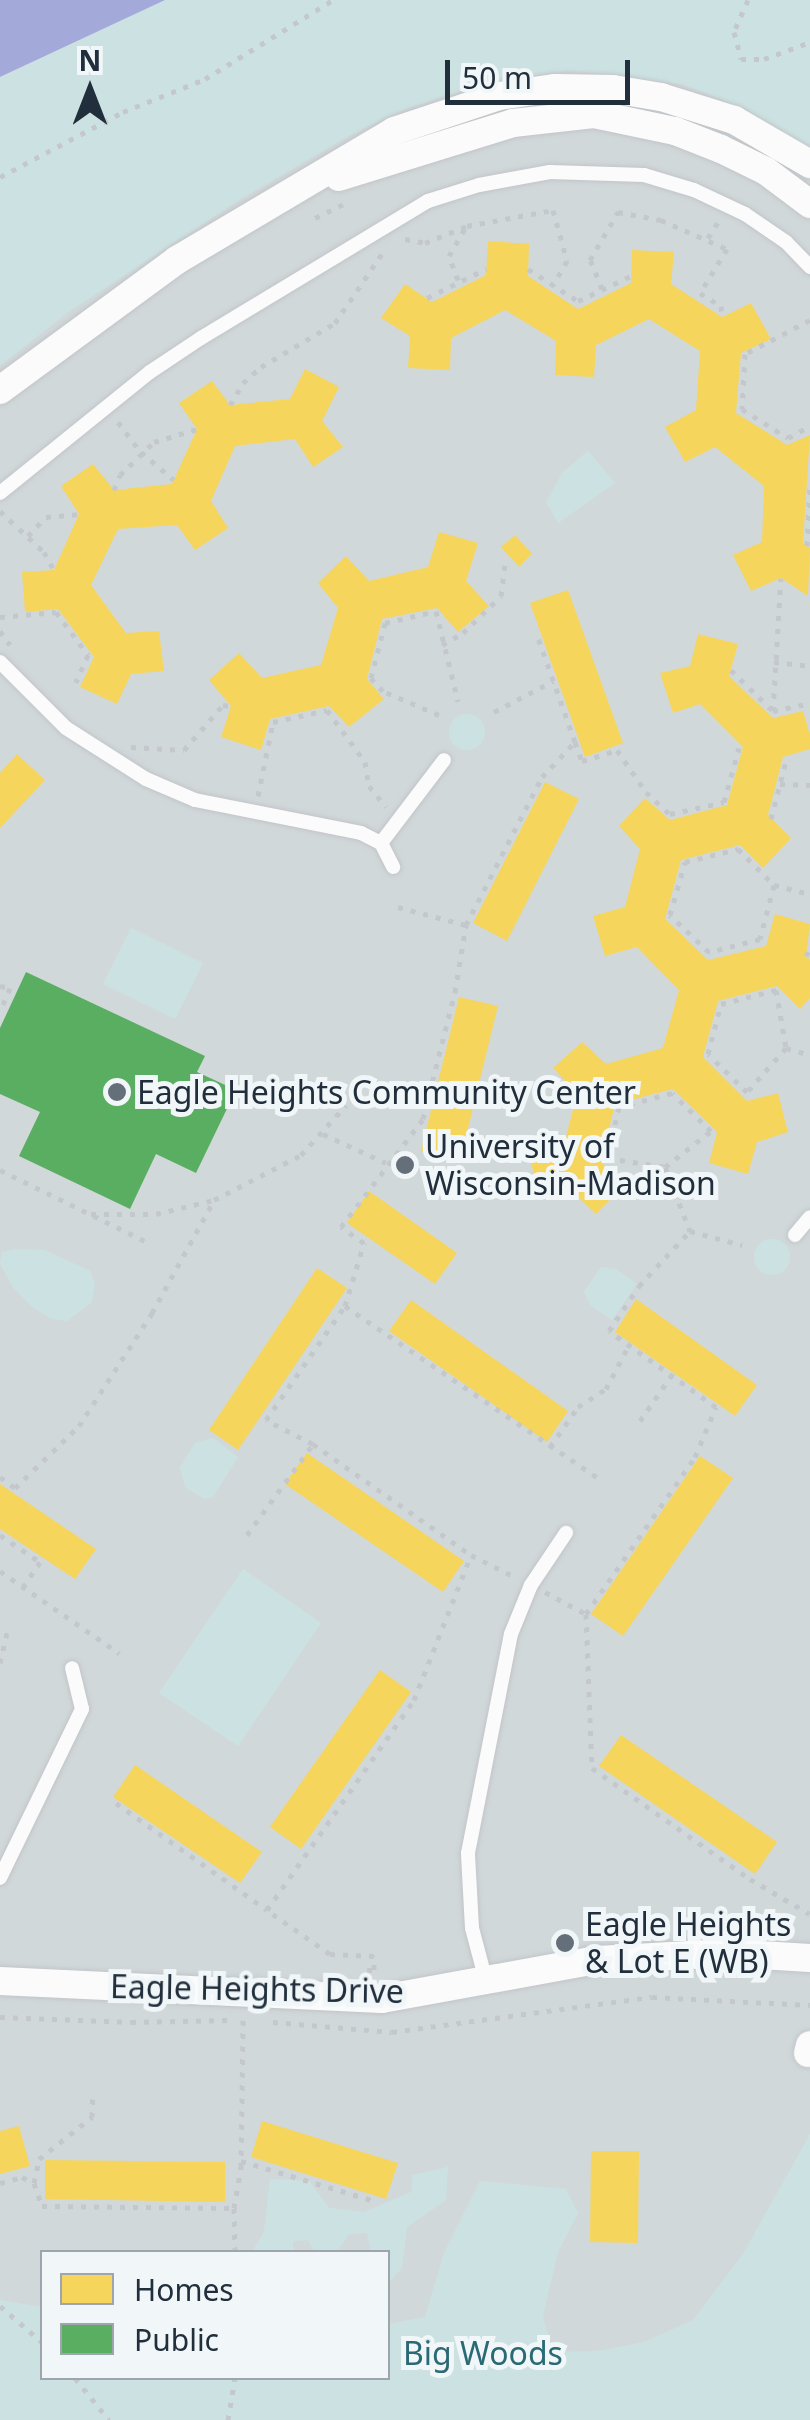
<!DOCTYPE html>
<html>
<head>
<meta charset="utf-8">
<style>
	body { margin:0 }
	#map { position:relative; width:810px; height:2420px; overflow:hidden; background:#e3e7e9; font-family:"Noto Sans",sans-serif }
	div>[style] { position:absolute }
	.built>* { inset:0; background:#d1d8da }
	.green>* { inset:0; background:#cce2e2 }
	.round { border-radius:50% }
	.water>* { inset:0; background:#a3a9d9 }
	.homes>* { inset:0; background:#f6d55c }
	.public>* { inset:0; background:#5aae61 }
	.path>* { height:5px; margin-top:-2.5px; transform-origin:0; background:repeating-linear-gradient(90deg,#c4c8cc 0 5px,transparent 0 13px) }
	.roads { filter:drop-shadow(0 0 2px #c2c5c8) drop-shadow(0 0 2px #c2c5c8) }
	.lane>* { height:14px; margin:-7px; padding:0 7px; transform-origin:7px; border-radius:7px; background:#fbfbfc }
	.street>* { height:28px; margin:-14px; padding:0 14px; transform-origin:14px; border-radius:14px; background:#fbfbfc }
	.dots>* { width:28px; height:28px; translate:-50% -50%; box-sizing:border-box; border:5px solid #f1f6f8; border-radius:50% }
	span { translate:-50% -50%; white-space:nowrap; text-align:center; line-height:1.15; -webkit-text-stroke:10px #f1f6f8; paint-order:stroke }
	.poi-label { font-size:32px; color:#212f3c }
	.left { translate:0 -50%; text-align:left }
	.street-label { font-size:32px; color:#212f3c }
	.park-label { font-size:32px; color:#2a6a74 }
	.legend { position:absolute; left:40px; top:2250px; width:350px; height:130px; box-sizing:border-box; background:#f1f6f8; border:2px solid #9ea6ad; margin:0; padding:12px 18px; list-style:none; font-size:30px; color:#212f3c }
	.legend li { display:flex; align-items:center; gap:20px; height:50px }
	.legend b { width:50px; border:2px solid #9ea6ad }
	.north { position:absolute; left:40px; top:40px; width:100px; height:100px; -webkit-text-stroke:8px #f1f6f8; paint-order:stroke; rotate:0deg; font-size:28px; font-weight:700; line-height:40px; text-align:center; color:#212f3c }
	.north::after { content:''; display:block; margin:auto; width:35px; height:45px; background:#212f3c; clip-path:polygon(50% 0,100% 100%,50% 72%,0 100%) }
	.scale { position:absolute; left:445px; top:60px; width:185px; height:45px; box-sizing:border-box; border:5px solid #212f3c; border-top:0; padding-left:12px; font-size:30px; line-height:35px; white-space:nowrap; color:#212f3c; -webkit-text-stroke:8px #f1f6f8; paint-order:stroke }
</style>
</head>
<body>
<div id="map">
	<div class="built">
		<i style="clip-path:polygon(evenodd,165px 0,810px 0,810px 2420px,0 2420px,0 78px,165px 0,42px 2252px,388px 2252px,388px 2378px,42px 2378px,42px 2252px)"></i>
	</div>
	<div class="green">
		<i style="clip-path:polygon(165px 0,810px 0,810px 150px,726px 101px,681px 84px,570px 70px,473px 87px,403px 110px,352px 134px,241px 199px,67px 313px,0 366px,0 77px)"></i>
		<i style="clip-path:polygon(588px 451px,615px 483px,558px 523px,546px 502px,563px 472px)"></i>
		<i class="round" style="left:449px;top:714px;width:36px;height:36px"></i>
		<i style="clip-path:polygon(131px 928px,203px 963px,175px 1019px,103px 984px)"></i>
		<i class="round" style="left:754px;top:1239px;width:36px;height:36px"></i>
		<i style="clip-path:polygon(16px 1249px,45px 1250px,90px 1271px,95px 1284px,92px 1302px,67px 1321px,52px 1319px,31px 1306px,13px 1287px,0 1264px,2px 1252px)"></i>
		<i style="clip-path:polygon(601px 1267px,616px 1269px,637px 1284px,612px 1320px,591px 1306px,584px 1292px)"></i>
		<i style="clip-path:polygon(213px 1438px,238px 1457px,213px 1497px,204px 1499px,185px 1487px,180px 1468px,195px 1443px)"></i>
		<i style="clip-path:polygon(243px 1569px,321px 1623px,238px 1746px,159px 1693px)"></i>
		<i style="clip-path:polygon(810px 2134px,810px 2420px,0 2420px,0 2300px,42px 2307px,42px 2378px,388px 2378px,388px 2324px,425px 2317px,444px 2253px,480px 2181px,566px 2189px,578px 2213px,558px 2252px,543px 2316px,552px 2352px,598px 2351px,644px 2342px,693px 2320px,743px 2254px)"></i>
		<i style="clip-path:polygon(448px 2167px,446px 2200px,407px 2227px,402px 2268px,388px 2283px,388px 2252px,371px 2252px,367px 2233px,349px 2234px,338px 2251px,314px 2251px,308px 2240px,293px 2241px,293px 2252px,252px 2252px,264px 2232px,270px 2179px,309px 2181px,329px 2208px,364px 2212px,411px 2192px,413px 2175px)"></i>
	</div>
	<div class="water">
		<i style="clip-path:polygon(0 0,165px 0,0 77px)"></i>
	</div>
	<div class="homes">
		<i style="clip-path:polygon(488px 241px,529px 244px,528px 276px,578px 309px,631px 283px,632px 250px,674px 252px,671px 284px,722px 317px,751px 303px,771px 339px,741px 353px,736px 413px,787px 445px,810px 435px,803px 543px,810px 548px,808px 596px,781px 578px,751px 591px,733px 555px,762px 542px,764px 486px,715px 447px,685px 462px,665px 427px,696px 410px,700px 351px,649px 319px,596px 345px,594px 377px,555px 375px,556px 341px,505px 310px,451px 338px,450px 370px,408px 368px,410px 336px,381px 318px,405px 284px,432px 302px,486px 275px)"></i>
		<i style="clip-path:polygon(305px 369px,339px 387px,322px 421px,343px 447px,313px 467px,295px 439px,235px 446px,211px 501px,228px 528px,195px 550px,177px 525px,118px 529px,91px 585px,126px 633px,159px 631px,164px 671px,131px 674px,117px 704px,80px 687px,94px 657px,58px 609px,25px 612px,22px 572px,54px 570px,79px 514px,61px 486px,93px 464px,114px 490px,172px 484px,197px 429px,179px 403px,212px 381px,230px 405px,290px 399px)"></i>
		<i style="clip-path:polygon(439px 532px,478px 543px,466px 581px,489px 606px,458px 632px,437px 608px,382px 619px,367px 679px,384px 699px,349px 727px,329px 706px,270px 719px,261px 750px,221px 737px,231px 706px,209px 680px,239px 653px,262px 678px,321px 665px,338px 608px,318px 583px,346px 556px,369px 581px,428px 567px)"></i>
		<i style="clip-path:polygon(515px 535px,532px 554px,519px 567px,501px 547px)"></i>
		<i style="clip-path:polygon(568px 590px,623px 743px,585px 757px,530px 603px)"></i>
		<i style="clip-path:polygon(698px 634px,738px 644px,729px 676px,773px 718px,803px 711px,810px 735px,810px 749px,783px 757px,768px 815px,791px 838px,763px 868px,740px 845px,681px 860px,665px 919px,708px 960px,766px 946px,775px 914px,810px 924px,806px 956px,810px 960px,810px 998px,800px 1009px,777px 986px,718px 1001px,703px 1057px,747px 1101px,778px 1093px,788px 1132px,757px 1142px,748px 1174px,709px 1163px,717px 1132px,673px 1089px,615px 1104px,601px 1162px,624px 1185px,596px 1214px,572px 1191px,541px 1199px,530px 1160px,562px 1152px,577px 1094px,553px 1068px,582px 1042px,606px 1064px,663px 1048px,679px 990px,637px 947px,605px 956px,593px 916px,625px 907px,640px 849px,619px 826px,645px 798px,670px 820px,727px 805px,743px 747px,700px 704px,673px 713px,660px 673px,690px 666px)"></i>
		<i style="clip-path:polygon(17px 754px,45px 780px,0 828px,0 773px)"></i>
		<i style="clip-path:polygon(545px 782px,579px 799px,507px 941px,473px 923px)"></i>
		<i style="clip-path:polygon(459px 997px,498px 1006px,460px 1161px,421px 1151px)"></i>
		<i style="clip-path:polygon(369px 1191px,457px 1253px,435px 1284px,347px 1223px)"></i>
		<i style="clip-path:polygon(317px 1268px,347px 1288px,238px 1450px,209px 1430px)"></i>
		<i style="clip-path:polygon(636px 1299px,757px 1385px,735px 1416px,615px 1332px)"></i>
		<i style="clip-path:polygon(411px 1300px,568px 1411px,547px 1442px,389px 1331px)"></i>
		<i style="clip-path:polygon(307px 1453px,464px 1561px,443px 1592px,285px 1484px)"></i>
		<i style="clip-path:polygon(700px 1456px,733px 1478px,623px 1636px,591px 1614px)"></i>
		<i style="clip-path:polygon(0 1484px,96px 1549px,75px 1579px,0 1529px)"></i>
		<i style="clip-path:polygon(380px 1670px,411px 1692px,301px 1849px,270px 1827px)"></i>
		<i style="clip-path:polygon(621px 1735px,777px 1842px,755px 1874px,599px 1766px)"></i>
		<i style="clip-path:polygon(135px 1765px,262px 1852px,240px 1883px,113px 1797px)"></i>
		<i style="clip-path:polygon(262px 2121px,398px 2163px,386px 2199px,251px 2157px)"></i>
		<i style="clip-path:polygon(19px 2126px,30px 2166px,0 2174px,0 2131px)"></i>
		<i style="clip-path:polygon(591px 2151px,639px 2151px,638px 2243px,590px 2242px)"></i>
		<i style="clip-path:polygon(45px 2160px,225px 2162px,225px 2202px,45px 2199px)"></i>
	</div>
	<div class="public">
		<i style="clip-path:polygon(26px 972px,205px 1056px,197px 1072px,236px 1090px,196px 1173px,156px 1154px,130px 1209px,19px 1156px,40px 1112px,0 1094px,0 1028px)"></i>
	</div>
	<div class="path">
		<i style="left:748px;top:0;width:35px;rotate:114deg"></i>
		<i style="left:734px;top:32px;width:28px;rotate:75deg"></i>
		<i style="left:741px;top:59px;width:23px"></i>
		<i style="left:764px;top:59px;width:49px;rotate:-20.3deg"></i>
		<i style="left:0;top:177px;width:139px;rotate:-27.9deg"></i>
		<i style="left:123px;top:112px;width:88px;rotate:-21.9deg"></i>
		<i style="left:205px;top:79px;width:150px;rotate:-31.7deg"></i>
		<i style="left:315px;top:218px;width:32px;rotate:-26deg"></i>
		<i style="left:708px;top:238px;width:22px;rotate:-58deg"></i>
		<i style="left:405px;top:239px;width:20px;rotate:11deg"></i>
		<i style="left:425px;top:243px;width:45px;rotate:-22deg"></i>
		<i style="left:467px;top:226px;width:87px;rotate:-10.5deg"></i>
		<i style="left:553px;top:210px;width:53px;rotate:74.6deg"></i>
		<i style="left:567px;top:261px;width:28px;rotate:120deg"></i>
		<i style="left:528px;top:269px;width:59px;rotate:32.6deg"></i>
		<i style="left:578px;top:301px;width:59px;rotate:-25.3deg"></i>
		<i style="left:458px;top:280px;width:26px;rotate:-111deg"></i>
		<i style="left:449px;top:256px;width:32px;rotate:-60deg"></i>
		<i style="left:602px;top:289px;width:31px;rotate:-112deg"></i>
		<i style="left:590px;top:260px;width:56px;rotate:-59.7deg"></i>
		<i style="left:618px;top:212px;width:44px;rotate:10.5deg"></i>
		<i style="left:661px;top:220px;width:72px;rotate:23.7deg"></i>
		<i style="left:727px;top:249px;width:52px;rotate:121.5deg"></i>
		<i style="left:700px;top:293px;width:25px;rotate:32deg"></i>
		<i style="left:721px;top:306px;width:11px;rotate:85deg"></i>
		<i style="left:427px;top:298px;width:66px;rotate:-26.2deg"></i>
		<i style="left:810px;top:320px;width:73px;rotate:152.4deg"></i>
		<i style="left:745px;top:354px;width:55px;rotate:93.1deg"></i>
		<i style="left:742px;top:409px;width:54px;rotate:32.2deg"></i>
		<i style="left:788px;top:438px;width:25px;rotate:-29deg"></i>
		<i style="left:230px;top:405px;width:26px;rotate:-59deg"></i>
		<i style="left:243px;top:383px;width:24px;rotate:-42deg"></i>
		<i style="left:261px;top:367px;width:86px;rotate:-30.7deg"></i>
		<i style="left:335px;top:323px;width:86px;rotate:-55.9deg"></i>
		<i style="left:118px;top:422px;width:38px;rotate:53deg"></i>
		<i style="left:141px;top:452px;width:43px;rotate:40.3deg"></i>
		<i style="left:114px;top:490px;width:16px;rotate:-68deg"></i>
		<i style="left:120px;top:475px;width:47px;rotate:-44.1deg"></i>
		<i style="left:154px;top:442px;width:45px;rotate:-16.8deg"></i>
		<i style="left:0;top:511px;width:60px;rotate:43deg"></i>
		<i style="left:44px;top:552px;width:21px;rotate:61deg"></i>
		<i style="left:28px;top:536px;width:26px;rotate:-47deg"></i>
		<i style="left:46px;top:517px;width:33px;rotate:-5deg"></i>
		<i style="left:807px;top:546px;width:61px;rotate:-87.2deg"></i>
		<i style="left:0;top:617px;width:56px;rotate:-5.1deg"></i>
		<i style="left:56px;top:612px;width:54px;rotate:53.3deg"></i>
		<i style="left:88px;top:655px;width:30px;rotate:114deg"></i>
		<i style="left:0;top:631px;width:17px;rotate:54deg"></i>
		<i style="left:442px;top:645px;width:24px;rotate:-30deg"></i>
		<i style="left:463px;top:633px;width:53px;rotate:-44.2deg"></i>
		<i style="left:501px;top:596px;width:38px;rotate:-83deg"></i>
		<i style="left:774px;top:662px;width:36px;rotate:6deg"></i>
		<i style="left:731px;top:670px;width:59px;rotate:44.3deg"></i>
		<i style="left:773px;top:711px;width:38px;rotate:-12deg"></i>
		<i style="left:773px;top:711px;width:133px;rotate:-86.6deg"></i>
		<i style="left:494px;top:712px;width:67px;rotate:-27.7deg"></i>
		<i style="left:439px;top:715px;width:61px;rotate:-156.8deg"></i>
		<i style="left:383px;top:691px;width:18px;rotate:-133deg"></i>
		<i style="left:371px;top:678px;width:57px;rotate:-75.7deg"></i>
		<i style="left:385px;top:623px;width:52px;rotate:-13.2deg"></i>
		<i style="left:436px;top:611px;width:93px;rotate:76.3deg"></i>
		<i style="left:575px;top:742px;width:20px;rotate:70deg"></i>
		<i style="left:582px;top:761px;width:37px;rotate:-17deg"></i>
		<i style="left:617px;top:750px;width:51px;rotate:55.4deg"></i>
		<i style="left:646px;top:792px;width:33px;rotate:43deg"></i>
		<i style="left:670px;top:814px;width:55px;rotate:-12.5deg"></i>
		<i style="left:724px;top:802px;width:56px;rotate:-74.5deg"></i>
		<i style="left:131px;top:747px;width:53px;rotate:3.2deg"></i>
		<i style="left:184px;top:750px;width:60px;rotate:-49.1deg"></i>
		<i style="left:223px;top:705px;width:8px;rotate:7deg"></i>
		<i style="left:780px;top:784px;width:30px;rotate:2deg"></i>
		<i style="left:258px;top:796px;width:76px;rotate:-78.5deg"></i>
		<i style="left:273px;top:722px;width:55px;rotate:-12.5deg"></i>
		<i style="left:327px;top:710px;width:64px;rotate:53.8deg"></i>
		<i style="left:365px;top:762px;width:24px;rotate:81deg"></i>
		<i style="left:369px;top:786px;width:27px;rotate:51deg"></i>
		<i style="left:771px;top:819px;width:64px;rotate:-75.5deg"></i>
		<i style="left:774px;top:885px;width:56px;rotate:104.5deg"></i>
		<i style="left:760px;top:939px;width:53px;rotate:165.7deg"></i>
		<i style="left:709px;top:952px;width:54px;rotate:-136.5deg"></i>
		<i style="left:670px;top:915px;width:55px;rotate:-74.2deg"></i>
		<i style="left:685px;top:862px;width:55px;rotate:-13.8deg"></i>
		<i style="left:738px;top:849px;width:51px;rotate:45deg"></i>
		<i style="left:774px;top:885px;width:37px;rotate:14deg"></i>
		<i style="left:398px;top:907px;width:70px;rotate:14.8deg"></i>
		<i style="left:806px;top:956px;width:8px;rotate:-60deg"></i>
		<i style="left:0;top:986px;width:10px;rotate:11deg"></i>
		<i style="left:10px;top:988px;width:25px;rotate:113deg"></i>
		<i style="left:776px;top:990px;width:59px;rotate:80.2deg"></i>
		<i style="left:786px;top:1048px;width:59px;rotate:131.6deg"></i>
		<i style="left:747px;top:1092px;width:54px;rotate:-135.7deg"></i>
		<i style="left:708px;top:1054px;width:52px;rotate:-75.4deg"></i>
		<i style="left:721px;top:1004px;width:57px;rotate:-14.3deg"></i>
		<i style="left:786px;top:1048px;width:25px;rotate:16deg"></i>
		<i style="left:323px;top:1134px;width:69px;rotate:24.7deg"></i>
		<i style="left:665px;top:1167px;width:58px;rotate:-38deg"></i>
		<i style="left:711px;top:1131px;width:54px;rotate:-135.7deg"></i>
		<i style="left:672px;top:1093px;width:55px;rotate:165.2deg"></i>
		<i style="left:619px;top:1107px;width:52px;rotate:103.2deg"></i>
		<i style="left:607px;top:1158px;width:59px;rotate:8.8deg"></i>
		<i style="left:665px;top:1167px;width:69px;rotate:68.7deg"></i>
		<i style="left:0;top:1170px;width:161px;rotate:26.1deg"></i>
		<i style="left:91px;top:1214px;width:65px"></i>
		<i style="left:156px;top:1214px;width:60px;rotate:-13.6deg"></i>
		<i style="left:214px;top:1200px;width:98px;rotate:-27.3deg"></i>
		<i style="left:301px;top:1155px;width:67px;rotate:-48deg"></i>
		<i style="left:345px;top:1306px;width:310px;rotate:34.2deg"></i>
		<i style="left:640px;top:1421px;width:55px;rotate:-55.4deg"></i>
		<i style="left:313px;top:1444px;width:53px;rotate:-152.9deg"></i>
		<i style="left:266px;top:1420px;width:139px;rotate:-55.3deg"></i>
		<i style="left:345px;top:1306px;width:66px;rotate:-73.2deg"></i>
		<i style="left:364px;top:1243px;width:28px;rotate:-145deg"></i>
		<i style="left:341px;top:1227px;width:136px;rotate:-52.8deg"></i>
		<i style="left:423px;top:1119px;width:131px;rotate:-75.9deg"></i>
		<i style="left:455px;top:992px;width:68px;rotate:-80.7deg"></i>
		<i style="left:466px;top:925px;width:166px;rotate:-62.8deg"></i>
		<i style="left:542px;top:777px;width:48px;rotate:-46.7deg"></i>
		<i style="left:575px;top:742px;width:117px;rotate:-109.5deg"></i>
		<i style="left:550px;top:1447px;width:49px;rotate:-55deg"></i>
		<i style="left:578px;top:1407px;width:33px;rotate:-33deg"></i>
		<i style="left:606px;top:1389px;width:50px;rotate:-62.4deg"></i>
		<i style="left:0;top:1477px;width:19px;rotate:36deg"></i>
		<i style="left:15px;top:1488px;width:89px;rotate:-44.1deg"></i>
		<i style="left:79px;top:1426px;width:135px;rotate:-57.1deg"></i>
		<i style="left:152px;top:1313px;width:129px;rotate:-61.2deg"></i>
		<i style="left:0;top:1535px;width:48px;rotate:34deg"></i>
		<i style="left:40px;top:1562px;width:30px;rotate:124deg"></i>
		<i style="left:247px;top:1535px;width:112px;rotate:-54deg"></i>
		<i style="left:313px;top:1444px;width:193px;rotate:35.1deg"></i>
		<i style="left:471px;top:1555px;width:51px;rotate:26.6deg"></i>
		<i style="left:0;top:1571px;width:145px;rotate:34.6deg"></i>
		<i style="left:545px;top:1592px;width:47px;rotate:28.2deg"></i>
		<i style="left:586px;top:1614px;width:154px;rotate:87.8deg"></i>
		<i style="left:592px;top:1768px;width:193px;rotate:35.1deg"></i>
		<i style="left:750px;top:1879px;width:69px;rotate:30.3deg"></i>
		<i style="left:586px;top:1614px;width:191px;rotate:-55.2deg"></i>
		<i style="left:695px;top:1457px;width:54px;rotate:-67.2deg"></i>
		<i style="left:716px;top:1407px;width:131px;rotate:-144.6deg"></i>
		<i style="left:609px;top:1331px;width:54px;rotate:-56.3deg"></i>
		<i style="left:639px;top:1286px;width:75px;rotate:-47.2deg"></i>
		<i style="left:690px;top:1231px;width:54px;rotate:15.1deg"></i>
		<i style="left:0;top:1663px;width:39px;rotate:-77deg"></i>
		<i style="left:116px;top:1803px;width:185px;rotate:35.3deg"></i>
		<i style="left:367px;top:1970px;width:7px"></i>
		<i style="left:374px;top:1970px;width:14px;rotate:-90deg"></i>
		<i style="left:374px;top:1956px;width:44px;rotate:-177.4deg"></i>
		<i style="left:330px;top:1954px;width:77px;rotate:-145.1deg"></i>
		<i style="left:267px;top:1910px;width:256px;rotate:-55deg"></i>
		<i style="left:414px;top:1700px;width:156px;rotate:-68.5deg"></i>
		<i style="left:0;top:2017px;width:131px;rotate:2.2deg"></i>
		<i style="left:131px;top:2022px;width:101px;rotate:-1.1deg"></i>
		<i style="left:273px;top:2022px;width:119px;rotate:4.8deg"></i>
		<i style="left:392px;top:2032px;width:262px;rotate:-7.7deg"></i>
		<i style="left:652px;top:1997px;width:158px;rotate:2.9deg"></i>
		<i style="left:241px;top:2161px;width:140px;rotate:16.6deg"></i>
		<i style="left:0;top:2183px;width:23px;rotate:-15deg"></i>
		<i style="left:22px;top:2177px;width:13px;rotate:27deg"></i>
		<i style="left:34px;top:2183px;width:24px;rotate:71deg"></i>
		<i style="left:42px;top:2206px;width:192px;rotate:0.6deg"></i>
		<i style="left:34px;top:2183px;width:25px;rotate:-78deg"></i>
		<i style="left:39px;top:2159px;width:68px;rotate:-38.4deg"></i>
		<i style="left:92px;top:2117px;width:24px;rotate:-88deg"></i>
		<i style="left:235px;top:2252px;width:44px;rotate:-91.3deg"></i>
		<i style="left:234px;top:2208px;width:41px;rotate:-80.1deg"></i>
		<i style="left:241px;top:2168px;width:148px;rotate:-89.2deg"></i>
		<i style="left:0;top:2306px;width:55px;rotate:40.6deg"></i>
		<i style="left:75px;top:2378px;width:54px;rotate:51deg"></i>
		<i style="left:228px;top:2420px;width:43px;rotate:-80.5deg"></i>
	</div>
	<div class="roads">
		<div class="lane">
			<i style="left:0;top:493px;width:193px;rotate:-38.9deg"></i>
			<i style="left:150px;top:372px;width:61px;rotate:-33.7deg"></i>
			<i style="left:201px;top:338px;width:265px;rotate:-31.1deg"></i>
			<i style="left:428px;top:201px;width:53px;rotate:-17.4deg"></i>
			<i style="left:479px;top:185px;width:72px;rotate:-10.4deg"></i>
			<i style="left:550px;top:172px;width:94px;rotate:1.8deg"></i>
			<i style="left:644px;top:175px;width:52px;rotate:16.7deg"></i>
			<i style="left:694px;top:190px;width:56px;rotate:25.2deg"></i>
			<i style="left:745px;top:214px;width:50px;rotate:34.3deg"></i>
			<i style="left:786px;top:242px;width:35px;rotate:46deg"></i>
			<i style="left:0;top:662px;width:93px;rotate:45deg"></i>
			<i style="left:66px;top:728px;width:95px;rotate:32.5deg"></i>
			<i style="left:146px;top:779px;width:53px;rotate:23.2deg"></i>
			<i style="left:195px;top:800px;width:169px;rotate:11.2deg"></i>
			<i style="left:361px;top:833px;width:22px;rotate:27deg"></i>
			<i style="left:381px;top:843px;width:27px;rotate:63deg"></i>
			<i style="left:381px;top:843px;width:104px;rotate:-52.8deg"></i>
			<i style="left:795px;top:1235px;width:23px;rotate:-50deg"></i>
			<i style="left:0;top:1878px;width:188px;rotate:-64.1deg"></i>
			<i style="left:82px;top:1709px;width:42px;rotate:-103.7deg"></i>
			<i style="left:486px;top:1981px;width:55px;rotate:-104.8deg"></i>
			<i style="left:472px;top:1928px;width:75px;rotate:-93.1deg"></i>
			<i style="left:468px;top:1853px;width:223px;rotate:-78.9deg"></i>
			<i style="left:511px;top:1634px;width:53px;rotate:-67.8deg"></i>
			<i style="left:531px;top:1585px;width:63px;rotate:-56.1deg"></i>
		</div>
		<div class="street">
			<i style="left:339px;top:177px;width:182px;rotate:-17.2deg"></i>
			<i style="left:513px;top:123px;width:81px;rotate:-6.3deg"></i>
			<i style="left:594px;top:114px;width:83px;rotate:11.9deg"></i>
			<i style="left:675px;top:131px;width:49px;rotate:21.4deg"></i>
			<i style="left:721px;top:149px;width:50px;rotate:26.1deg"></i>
			<i style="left:766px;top:171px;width:55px;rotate:36.9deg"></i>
			<i style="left:0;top:390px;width:220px;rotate:-36.3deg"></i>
			<i style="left:177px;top:260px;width:252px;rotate:-30.7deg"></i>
			<i style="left:394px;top:131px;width:111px;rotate:-18.4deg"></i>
			<i style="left:499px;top:96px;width:57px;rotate:-8.1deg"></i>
			<i style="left:555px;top:88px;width:58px;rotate:1deg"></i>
			<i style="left:613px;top:89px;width:49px;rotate:9.5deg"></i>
			<i style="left:661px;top:97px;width:77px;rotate:17.5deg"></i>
			<i style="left:734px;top:120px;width:88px;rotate:30.1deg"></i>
			<i style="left:0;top:1981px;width:382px;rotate:2.7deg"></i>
			<i style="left:382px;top:1999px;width:219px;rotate:-10.3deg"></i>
			<i style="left:597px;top:1960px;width:130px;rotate:-3.1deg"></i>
			<i style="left:727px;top:1953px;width:83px;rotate:3.4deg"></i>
			<i style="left:808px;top:2053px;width:8px;rotate:-76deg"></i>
		</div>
	</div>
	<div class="dots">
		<i style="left:117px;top:1092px;background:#656f79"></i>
		<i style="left:405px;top:1165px;background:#656f79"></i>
		<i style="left:565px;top:1943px;background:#656f79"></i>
	</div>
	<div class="poi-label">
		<span class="left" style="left:137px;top:1092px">Eagle Heights Community Center</span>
		<span class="left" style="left:425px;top:1165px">University of<br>Wisconsin-Madison</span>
		<span class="left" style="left:585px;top:1943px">Eagle Heights<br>&amp; Lot E (WB)</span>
	</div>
	<div class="street-label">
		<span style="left:257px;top:1989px;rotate:1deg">Eagle Heights Drive</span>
	</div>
	<div class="park-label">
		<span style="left:483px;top:2353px">Big Woods</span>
	</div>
	<ul class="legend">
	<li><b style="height:28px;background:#f6d55c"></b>Homes</li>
	<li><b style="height:28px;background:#5aae61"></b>Public</li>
	</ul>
	<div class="north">N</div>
	<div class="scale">50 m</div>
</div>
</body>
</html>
